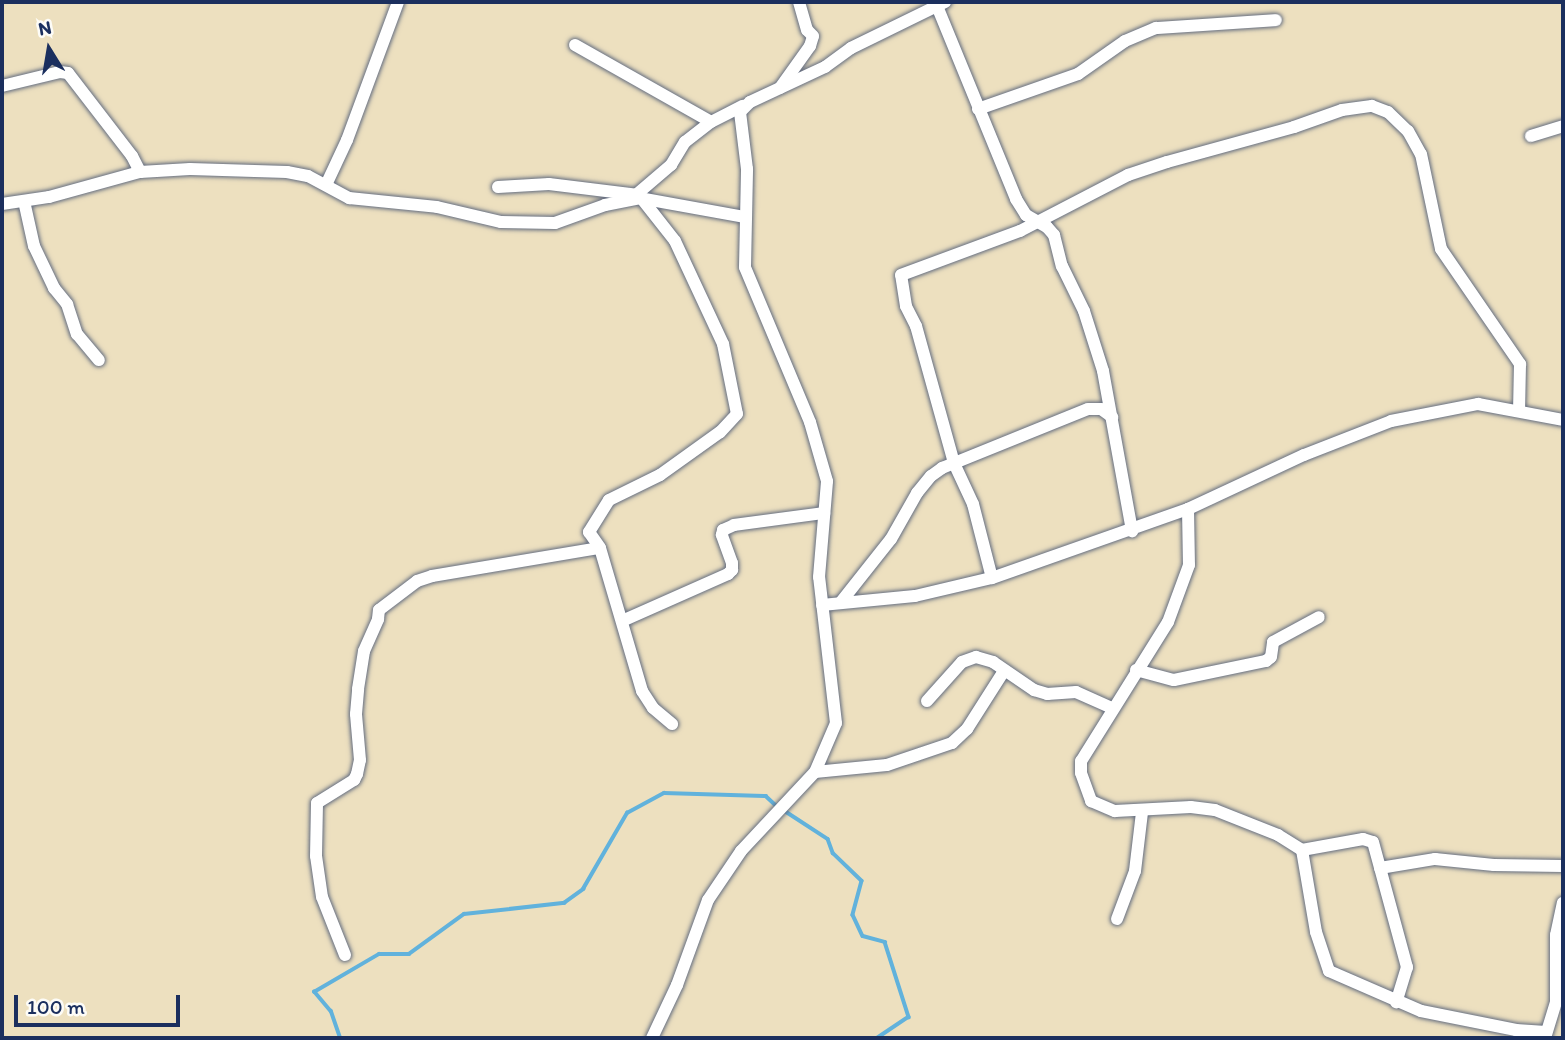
<!DOCTYPE html>
<html>
<head>
<meta charset="utf-8">
<style>
	body { margin:0 }
	#map { position:relative; width:1565px; height:1040px; overflow:hidden; background:#ede0bf; font-family:Itim,sans-serif }
	div>[style] { position:absolute }
	.stream>* { height:3.5px; margin:-1.75px; padding:0 1.75px; transform-origin:1.75px; border-radius:1.75px; background:#61b2dc }
	.roads { filter:drop-shadow(0 0 2px #646d80) drop-shadow(0 0 2px #646d80) }
	.minor>* { height:12px; margin:-6px; padding:0 6px; transform-origin:6px; border-radius:6px; background:#fff }
	span { translate:-50% -50%; white-space:nowrap; text-align:center; line-height:1.15; -webkit-text-stroke:6px #fdfcf7; paint-order:stroke }
	.frame { position:absolute; inset:0; border:4px solid #1b2f5e; pointer-events:none }
	.north { position:absolute; left:14px; top:14px; width:70px; height:70px; -webkit-text-stroke:5px #fdfcf7; paint-order:stroke; rotate:349deg; font-size:19px; font-weight:700; line-height:28px; text-align:center; color:#1b2f5e }
	.north::after { content:''; display:block; margin:auto; width:24px; height:32px; background:#1b2f5e; clip-path:polygon(50% 0,100% 100%,50% 72%,0 100%) }
	.scale { position:absolute; left:14px; top:995px; width:166px; height:32px; box-sizing:border-box; border:4px solid #1b2f5e; border-top:0; padding-left:9px; font-size:21px; line-height:24px; white-space:nowrap; color:#1b2f5e; -webkit-text-stroke:5px #fdfcf7; paint-order:stroke }
</style>
</head>
<body>
<div id="map">
	<div class="stream">
		<i style="left:785px;top:811px;width:51px;rotate:33.1deg"></i>
		<i style="left:828px;top:839px;width:15px;rotate:70deg"></i>
		<i style="left:833px;top:853px;width:40px;rotate:44deg"></i>
		<i style="left:862px;top:881px;width:35px;rotate:105deg"></i>
		<i style="left:853px;top:915px;width:23px;rotate:65deg"></i>
		<i style="left:863px;top:936px;width:23px;rotate:15deg"></i>
		<i style="left:885px;top:942px;width:79px;rotate:72.3deg"></i>
		<i style="left:909px;top:1017px;width:37px;rotate:146deg"></i>
		<i style="left:340px;top:1038px;width:28px;rotate:-109deg"></i>
		<i style="left:331px;top:1012px;width:26px;rotate:-130deg"></i>
		<i style="left:314px;top:992px;width:75px;rotate:-30.3deg"></i>
		<i style="left:379px;top:954px;width:30px"></i>
		<i style="left:409px;top:954px;width:68px;rotate:-36deg"></i>
		<i style="left:464px;top:914px;width:101px;rotate:-6.3deg"></i>
		<i style="left:564px;top:903px;width:24px;rotate:-36deg"></i>
		<i style="left:583px;top:889px;width:88px;rotate:-59.9deg"></i>
		<i style="left:627px;top:813px;width:42px;rotate:-28.4deg"></i>
		<i style="left:664px;top:793px;width:102px;rotate:1.7deg"></i>
		<i style="left:766px;top:796px;width:16px;rotate:43deg"></i>
	</div>
	<div class="roads">
		<div class="minor">
			<i style="left:937px;top:6px;width:209px;rotate:67.7deg"></i>
			<i style="left:1016px;top:199px;width:19px;rotate:58deg"></i>
			<i style="left:1026px;top:215px;width:24px;rotate:30deg"></i>
			<i style="left:1047px;top:227px;width:11px;rotate:49deg"></i>
			<i style="left:1054px;top:235px;width:32px;rotate:76deg"></i>
			<i style="left:1062px;top:266px;width:50px;rotate:63.9deg"></i>
			<i style="left:1084px;top:311px;width:63px;rotate:72.4deg"></i>
			<i style="left:1103px;top:371px;width:163px;rotate:79.7deg"></i>
			<i style="left:575px;top:45px;width:156px;rotate:29.5deg"></i>
			<i style="left:2px;top:86px;width:60px;rotate:-13.6deg"></i>
			<i style="left:60px;top:72px;width:8px;rotate:7deg"></i>
			<i style="left:68px;top:73px;width:105px;rotate:52.4deg"></i>
			<i style="left:132px;top:156px;width:18px;rotate:63deg"></i>
			<i style="left:780px;top:88px;width:52px;rotate:-54.5deg"></i>
			<i style="left:810px;top:46px;width:10px;rotate:-73deg"></i>
			<i style="left:813px;top:36px;width:8px;rotate:-135deg"></i>
			<i style="left:807px;top:30px;width:29px;rotate:-106deg"></i>
			<i style="left:978px;top:109px;width:106px;rotate:-19.3deg"></i>
			<i style="left:1078px;top:74px;width:57px;rotate:-35.1deg"></i>
			<i style="left:1125px;top:41px;width:34px;rotate:-23deg"></i>
			<i style="left:1156px;top:28px;width:120px;rotate:-3.8deg"></i>
			<i style="left:1531px;top:136px;width:34px;rotate:-17deg"></i>
			<i style="left:326px;top:185px;width:50px;rotate:-65deg"></i>
			<i style="left:347px;top:140px;width:147px;rotate:-69.7deg"></i>
			<i style="left:498px;top:187px;width:51px;rotate:-3.4deg"></i>
			<i style="left:549px;top:184px;width:90px;rotate:7deg"></i>
			<i style="left:637px;top:194px;width:45px;rotate:-40.5deg"></i>
			<i style="left:671px;top:165px;width:27px;rotate:-59deg"></i>
			<i style="left:685px;top:142px;width:33px;rotate:-38deg"></i>
			<i style="left:711px;top:122px;width:36px;rotate:-27deg"></i>
			<i style="left:642px;top:199px;width:53px;rotate:51.8deg"></i>
			<i style="left:675px;top:241px;width:114px;rotate:65deg"></i>
			<i style="left:723px;top:344px;width:71px;rotate:78.7deg"></i>
			<i style="left:737px;top:414px;width:25px;rotate:133deg"></i>
			<i style="left:720px;top:432px;width:74px;rotate:144.4deg"></i>
			<i style="left:660px;top:475px;width:57px;rotate:153.9deg"></i>
			<i style="left:609px;top:500px;width:38px;rotate:122deg"></i>
			<i style="left:589px;top:532px;width:19px;rotate:55deg"></i>
			<i style="left:600px;top:548px;width:149px;rotate:73.6deg"></i>
			<i style="left:642px;top:691px;width:20px;rotate:57deg"></i>
			<i style="left:653px;top:708px;width:25px;rotate:40deg"></i>
			<i style="left:24px;top:201px;width:46px;rotate:77.5deg"></i>
			<i style="left:34px;top:246px;width:47px;rotate:64.5deg"></i>
			<i style="left:54px;top:288px;width:21px;rotate:51deg"></i>
			<i style="left:67px;top:304px;width:32px;rotate:72deg"></i>
			<i style="left:77px;top:334px;width:34px;rotate:50deg"></i>
			<i style="left:2px;top:204px;width:48px;rotate:-8.5deg"></i>
			<i style="left:49px;top:197px;width:94px;rotate:-15.4deg"></i>
			<i style="left:140px;top:172px;width:50px;rotate:-3.4deg"></i>
			<i style="left:190px;top:169px;width:97px;rotate:1.8deg"></i>
			<i style="left:287px;top:172px;width:21px;rotate:11deg"></i>
			<i style="left:308px;top:176px;width:47px;rotate:28.2deg"></i>
			<i style="left:349px;top:198px;width:88px;rotate:5.8deg"></i>
			<i style="left:437px;top:207px;width:66px;rotate:13.2deg"></i>
			<i style="left:501px;top:222px;width:54px;rotate:1.1deg"></i>
			<i style="left:555px;top:223px;width:53px;rotate:-19.8deg"></i>
			<i style="left:605px;top:205px;width:36px;rotate:-11deg"></i>
			<i style="left:640px;top:198px;width:107px;rotate:10.3deg"></i>
			<i style="left:1188px;top:509px;width:56px;rotate:89deg"></i>
			<i style="left:1189px;top:565px;width:61px;rotate:110.2deg"></i>
			<i style="left:1168px;top:622px;width:164px;rotate:122deg"></i>
			<i style="left:1081px;top:761px;width:12px;rotate:90deg"></i>
			<i style="left:1081px;top:773px;width:30px;rotate:70deg"></i>
			<i style="left:1091px;top:801px;width:26px;rotate:23deg"></i>
			<i style="left:1115px;top:811px;width:76px;rotate:-3deg"></i>
			<i style="left:1191px;top:807px;width:24px;rotate:7deg"></i>
			<i style="left:1215px;top:810px;width:68px;rotate:21.6deg"></i>
			<i style="left:1278px;top:835px;width:28px;rotate:32deg"></i>
			<i style="left:1302px;top:850px;width:83px;rotate:80.3deg"></i>
			<i style="left:1316px;top:932px;width:41px;rotate:71.6deg"></i>
			<i style="left:1329px;top:971px;width:100px;rotate:23.5deg"></i>
			<i style="left:1421px;top:1011px;width:97px;rotate:11.3deg"></i>
			<i style="left:1516px;top:1030px;width:30px;rotate:4deg"></i>
			<i style="left:992px;top:578px;width:76px;rotate:-104.4deg"></i>
			<i style="left:973px;top:504px;width:45px;rotate:-114.9deg"></i>
			<i style="left:954px;top:463px;width:142px;rotate:-105.5deg"></i>
			<i style="left:916px;top:326px;width:22px;rotate:-117deg"></i>
			<i style="left:906px;top:306px;width:31px;rotate:-99deg"></i>
			<i style="left:901px;top:275px;width:127px;rotate:-20.3deg"></i>
			<i style="left:1020px;top:231px;width:122px;rotate:-27.4deg"></i>
			<i style="left:1128px;top:175px;width:41px;rotate:-18.4deg"></i>
			<i style="left:1167px;top:162px;width:132px;rotate:-15.4deg"></i>
			<i style="left:1294px;top:127px;width:51px;rotate:-19.5deg"></i>
			<i style="left:1342px;top:110px;width:30px;rotate:-8deg"></i>
			<i style="left:1372px;top:106px;width:17px;rotate:21deg"></i>
			<i style="left:1388px;top:112px;width:28px;rotate:44deg"></i>
			<i style="left:1408px;top:131px;width:26px;rotate:61deg"></i>
			<i style="left:1421px;top:154px;width:97px;rotate:78.1deg"></i>
			<i style="left:1441px;top:249px;width:140px;rotate:55.5deg"></i>
			<i style="left:1520px;top:364px;width:46px;rotate:91.2deg"></i>
			<i style="left:841px;top:602px;width:80px;rotate:-51.6deg"></i>
			<i style="left:891px;top:539px;width:53px;rotate:-60.5deg"></i>
			<i style="left:917px;top:493px;width:22px;rotate:-51deg"></i>
			<i style="left:931px;top:476px;width:14px;rotate:-36deg"></i>
			<i style="left:942px;top:468px;width:157px;rotate:-22deg"></i>
			<i style="left:1088px;top:409px;width:13px"></i>
			<i style="left:1101px;top:409px;width:14px;rotate:36deg"></i>
			<i style="left:822px;top:605px;width:93px;rotate:-5.5deg"></i>
			<i style="left:915px;top:596px;width:79px;rotate:-13.2deg"></i>
			<i style="left:992px;top:578px;width:208px;rotate:-19.4deg"></i>
			<i style="left:1188px;top:509px;width:128px;rotate:-25deg"></i>
			<i style="left:1304px;top:455px;width:93px;rotate:-21.3deg"></i>
			<i style="left:1391px;top:421px;width:89px;rotate:-11.1deg"></i>
			<i style="left:1478px;top:404px;width:86px;rotate:10.7deg"></i>
			<i style="left:622px;top:621px;width:116px;rotate:-23.9deg"></i>
			<i style="left:728px;top:574px;width:6px;rotate:-45deg"></i>
			<i style="left:732px;top:570px;width:7px;rotate:-90deg"></i>
			<i style="left:732px;top:563px;width:30px;rotate:-110deg"></i>
			<i style="left:722px;top:535px;width:5px;rotate:-79deg"></i>
			<i style="left:723px;top:530px;width:12px;rotate:-24deg"></i>
			<i style="left:734px;top:525px;width:91px;rotate:-7.6deg"></i>
			<i style="left:1136px;top:670px;width:39px;rotate:15deg"></i>
			<i style="left:1174px;top:680px;width:94px;rotate:-11.7deg"></i>
			<i style="left:1266px;top:661px;width:6px;rotate:-39deg"></i>
			<i style="left:1271px;top:657px;width:15px;rotate:-82deg"></i>
			<i style="left:1273px;top:642px;width:52px;rotate:-28.5deg"></i>
			<i style="left:927px;top:701px;width:52px;rotate:-48.1deg"></i>
			<i style="left:962px;top:662px;width:15px;rotate:-20deg"></i>
			<i style="left:976px;top:657px;width:18px;rotate:16deg"></i>
			<i style="left:993px;top:662px;width:50px;rotate:34.3deg"></i>
			<i style="left:1034px;top:690px;width:14px;rotate:17deg"></i>
			<i style="left:1047px;top:694px;width:29px;rotate:-4deg"></i>
			<i style="left:1076px;top:692px;width:39px;rotate:24deg"></i>
			<i style="left:815px;top:772px;width:72px;rotate:-5.6deg"></i>
			<i style="left:887px;top:765px;width:69px;rotate:-18.7deg"></i>
			<i style="left:952px;top:743px;width:21px;rotate:-43deg"></i>
			<i style="left:967px;top:729px;width:69px;rotate:-57.5deg"></i>
			<i style="left:1302px;top:850px;width:62px;rotate:-10.2deg"></i>
			<i style="left:1363px;top:839px;width:10px;rotate:17deg"></i>
			<i style="left:1373px;top:842px;width:130px;rotate:74.8deg"></i>
			<i style="left:1407px;top:967px;width:37px;rotate:107deg"></i>
			<i style="left:1380px;top:868px;width:56px;rotate:-9.3deg"></i>
			<i style="left:1435px;top:859px;width:59px;rotate:5.8deg"></i>
			<i style="left:1494px;top:865px;width:69px;rotate:0.8deg"></i>
			<i style="left:1117px;top:919px;width:51px;rotate:-69.4deg"></i>
			<i style="left:1135px;top:871px;width:59px;rotate:-83.2deg"></i>
			<i style="left:345px;top:955px;width:62px;rotate:-111.6deg"></i>
			<i style="left:322px;top:897px;width:41px;rotate:-98.3deg"></i>
			<i style="left:316px;top:856px;width:53px;rotate:-88.9deg"></i>
			<i style="left:317px;top:803px;width:44px;rotate:-31.9deg"></i>
			<i style="left:354px;top:780px;width:7px;rotate:-63deg"></i>
			<i style="left:357px;top:774px;width:14px;rotate:-78deg"></i>
			<i style="left:360px;top:760px;width:46px;rotate:-95deg"></i>
			<i style="left:356px;top:714px;width:25px;rotate:-85deg"></i>
			<i style="left:358px;top:689px;width:38px;rotate:-81deg"></i>
			<i style="left:364px;top:651px;width:35px;rotate:-66deg"></i>
			<i style="left:378px;top:619px;width:9px;rotate:-84deg"></i>
			<i style="left:379px;top:610px;width:48px;rotate:-37.3deg"></i>
			<i style="left:417px;top:581px;width:16px;rotate:-18deg"></i>
			<i style="left:432px;top:576px;width:170px;rotate:-9.5deg"></i>
			<i style="left:652px;top:1038px;width:59px;rotate:-64.7deg"></i>
			<i style="left:677px;top:985px;width:90px;rotate:-70deg"></i>
			<i style="left:708px;top:900px;width:59px;rotate:-56deg"></i>
			<i style="left:741px;top:851px;width:108px;rotate:-46.9deg"></i>
			<i style="left:815px;top:772px;width:53px;rotate:-66.8deg"></i>
			<i style="left:836px;top:723px;width:147px;rotate:-96.6deg"></i>
			<i style="left:819px;top:577px;width:96px;rotate:-85.2deg"></i>
			<i style="left:827px;top:481px;width:61px;rotate:-106.1deg"></i>
			<i style="left:810px;top:422px;width:168px;rotate:-112.8deg"></i>
			<i style="left:745px;top:267px;width:98px;rotate:-88.8deg"></i>
			<i style="left:747px;top:169px;width:57px;rotate:-97deg"></i>
			<i style="left:740px;top:112px;width:14px;rotate:-45deg"></i>
			<i style="left:750px;top:102px;width:83px;rotate:-25deg"></i>
			<i style="left:825px;top:67px;width:32px;rotate:-36deg"></i>
			<i style="left:851px;top:48px;width:105px;rotate:-26.1deg"></i>
			<i style="left:1545px;top:1038px;width:39px;rotate:-73deg"></i>
			<i style="left:1556px;top:1001px;width:66px;rotate:-90deg"></i>
			<i style="left:1556px;top:935px;width:33px;rotate:-78deg"></i>
		</div>
	</div>
	<div class="frame"></div>
	<div class="north">N</div>
	<div class="scale">100 m</div>
</div>
</body>
</html>
